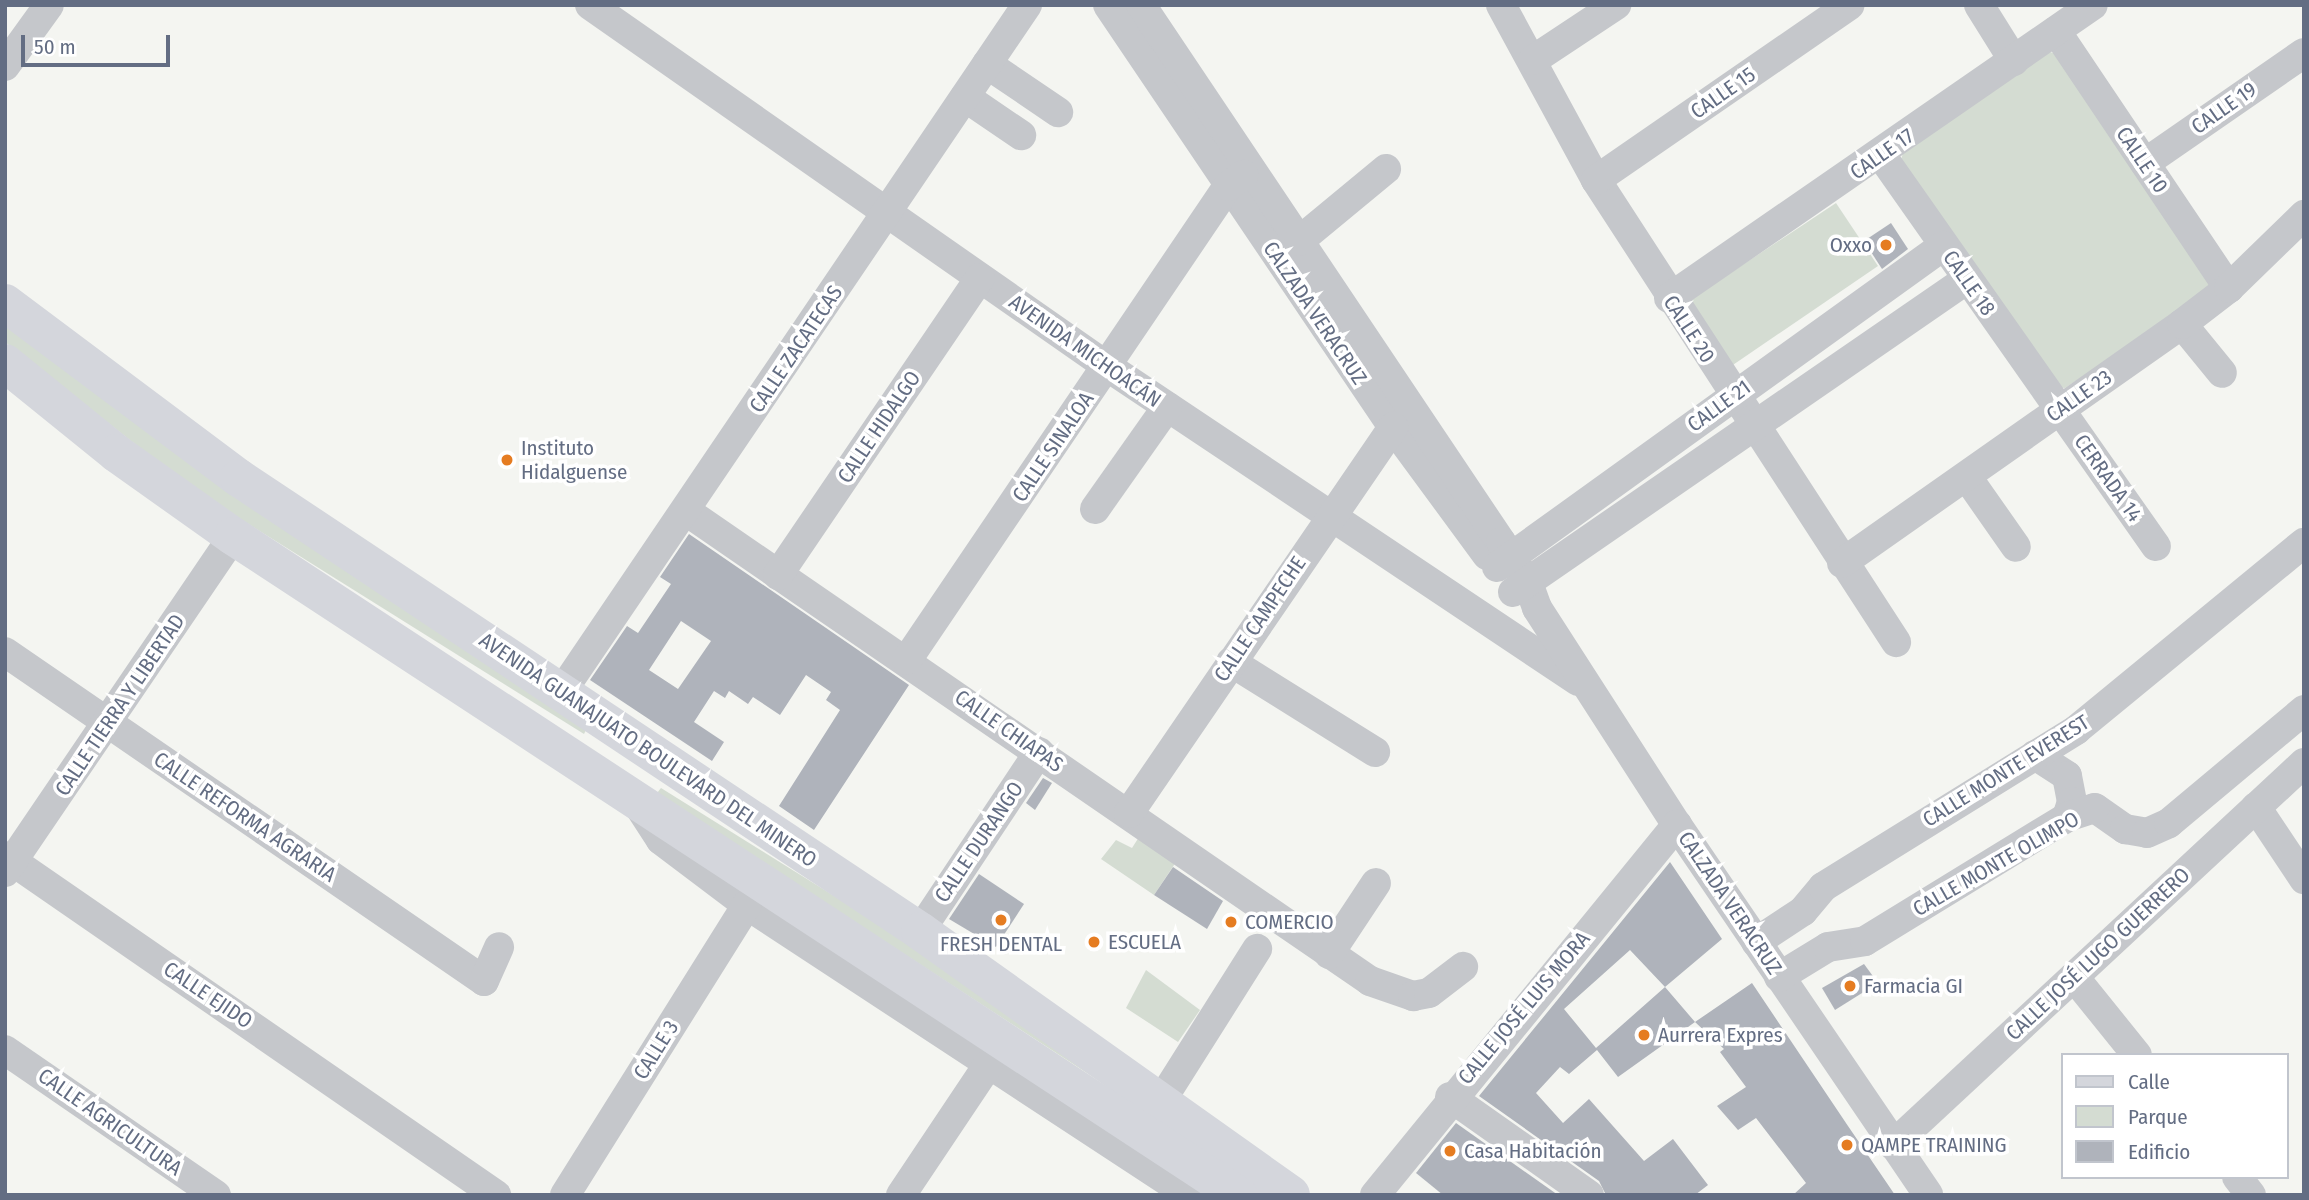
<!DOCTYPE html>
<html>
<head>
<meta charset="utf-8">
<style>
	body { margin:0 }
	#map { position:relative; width:2309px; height:1200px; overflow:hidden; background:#f4f5f1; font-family:"Fira Sans Condensed",sans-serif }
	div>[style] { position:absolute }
	.green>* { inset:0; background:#d4dcd2 }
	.building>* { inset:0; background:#afb3bb }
	.minor>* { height:30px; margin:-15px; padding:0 15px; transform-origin:15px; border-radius:15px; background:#c5c7cb }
	.major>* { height:38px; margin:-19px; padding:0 19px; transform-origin:19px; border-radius:19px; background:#d4d6dc }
	.dots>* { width:19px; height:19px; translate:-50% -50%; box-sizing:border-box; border:4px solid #fff; border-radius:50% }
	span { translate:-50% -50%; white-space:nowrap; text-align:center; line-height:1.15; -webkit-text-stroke:7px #fff; paint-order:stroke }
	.street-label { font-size:21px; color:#636d83 }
	.poi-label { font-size:21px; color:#636d83 }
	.right { translate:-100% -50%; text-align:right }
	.left { translate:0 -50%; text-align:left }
	.frame { position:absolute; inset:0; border:7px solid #636d83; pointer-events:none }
	.legend { position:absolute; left:2061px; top:1053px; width:228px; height:126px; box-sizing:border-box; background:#fff; border:2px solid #c1c5cd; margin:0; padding:9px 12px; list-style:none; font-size:21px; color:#636d83 }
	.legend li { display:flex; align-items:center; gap:14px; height:35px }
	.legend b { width:35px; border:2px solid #c1c5cd }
	.scale { position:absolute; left:21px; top:35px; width:149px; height:32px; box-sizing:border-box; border:4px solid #636d83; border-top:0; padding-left:9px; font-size:21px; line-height:24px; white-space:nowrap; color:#636d83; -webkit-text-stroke:5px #fff; paint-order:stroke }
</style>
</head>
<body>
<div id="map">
	<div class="green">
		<i style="clip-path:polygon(2049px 52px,2060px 54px,2214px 278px,2211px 292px,2065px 388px,2052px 387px,1900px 163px,1903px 153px)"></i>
		<i style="clip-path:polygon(1836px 203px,1878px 266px,1727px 369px,1682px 305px)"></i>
		<i style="clip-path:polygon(5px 317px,586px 730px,584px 734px,191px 488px,5px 342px)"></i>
		<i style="clip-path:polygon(661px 788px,958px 973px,1176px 1131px,657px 793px)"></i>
		<i style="clip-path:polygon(1139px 837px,1176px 862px,1154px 895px,1101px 859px,1116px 840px,1132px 848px)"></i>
		<i style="clip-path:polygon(1146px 970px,1200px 1010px,1178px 1042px,1126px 1008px)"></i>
	</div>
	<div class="building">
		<i style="clip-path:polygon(1891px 223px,1908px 249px,1882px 269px,1864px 241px)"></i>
		<i style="clip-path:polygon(evenodd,689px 534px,909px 685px,814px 830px,779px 806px,840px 710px,826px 700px,831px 692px,806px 675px,780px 715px,753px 697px,748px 704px,729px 691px,725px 698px,714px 691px,694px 722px,724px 742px,712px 761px,590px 680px,627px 626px,638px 633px,671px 584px,660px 577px,689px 534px,681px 621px,711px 641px,678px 689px,649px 670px,681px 621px)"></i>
		<i style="clip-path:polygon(1043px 778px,1052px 783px,1035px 810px,1026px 803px)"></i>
		<i style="clip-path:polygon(evenodd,1670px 862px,1722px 939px,1665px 987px,1695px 1022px,1618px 1077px,1597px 1050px,1569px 1074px,1560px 1067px,1536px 1093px,1563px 1123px,1589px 1099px,1644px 1161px,1673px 1139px,1708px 1185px,1695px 1195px,1606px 1195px,1599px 1181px,1479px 1096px,1670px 862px,1630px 950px,1665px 987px,1596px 1048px,1564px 1009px,1630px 950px)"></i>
		<i style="clip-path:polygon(1173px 867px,1223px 901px,1207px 929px,1154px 895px)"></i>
		<i style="clip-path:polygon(979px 874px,1024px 904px,996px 947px,949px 919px)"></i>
		<i style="clip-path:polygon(1864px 964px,1878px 983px,1835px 1010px,1822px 988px)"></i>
		<i style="clip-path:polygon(1752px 983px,1848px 1126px,1895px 1195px,1793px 1195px,1806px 1183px,1756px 1118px,1738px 1130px,1717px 1106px,1746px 1087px,1720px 1052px,1724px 1049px,1695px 1022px)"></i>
		<i style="clip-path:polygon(1456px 1123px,1558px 1195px,1443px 1195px,1416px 1173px)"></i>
	</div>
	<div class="minor">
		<i style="left:590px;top:5px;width:632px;rotate:34.95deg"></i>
		<i style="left:1108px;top:367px;width:565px;rotate:33.75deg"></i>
		<i style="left:1108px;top:5px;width:509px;rotate:55.97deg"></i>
		<i style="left:1393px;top:427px;width:159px;rotate:53.7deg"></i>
		<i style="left:1141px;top:5px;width:647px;rotate:56.16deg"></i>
		<i style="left:1501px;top:542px;width:49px;rotate:56.6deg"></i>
		<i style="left:1528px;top:583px;width:27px;rotate:70deg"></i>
		<i style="left:1537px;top:608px;width:258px;rotate:57.2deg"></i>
		<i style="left:1677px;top:825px;width:447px;rotate:55.8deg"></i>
		<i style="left:1501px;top:5px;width:199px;rotate:61.5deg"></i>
		<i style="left:1596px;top:180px;width:551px;rotate:57deg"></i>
		<i style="left:1979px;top:5px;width:66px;rotate:58deg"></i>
		<i style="left:2056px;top:31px;width:310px;rotate:56.1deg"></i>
		<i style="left:1533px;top:60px;width:100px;rotate:-33.5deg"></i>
		<i style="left:987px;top:64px;width:86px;rotate:34.1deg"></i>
		<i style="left:5px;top:66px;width:75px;rotate:-54.2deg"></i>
		<i style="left:965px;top:97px;width:68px;rotate:34.2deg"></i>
		<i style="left:1881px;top:155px;width:478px;rotate:54.9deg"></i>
		<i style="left:2145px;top:163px;width:193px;rotate:-34.7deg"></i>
		<i style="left:1596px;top:180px;width:308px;rotate:-34.6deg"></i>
		<i style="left:1299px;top:241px;width:113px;rotate:-39.6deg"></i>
		<i style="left:1669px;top:298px;width:515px;rotate:-34.65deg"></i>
		<i style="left:2182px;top:324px;width:63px;rotate:50.8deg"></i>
		<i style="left:1967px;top:477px;width:85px;rotate:55deg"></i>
		<i style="left:1095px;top:509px;width:125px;rotate:-54.8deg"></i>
		<i style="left:686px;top:511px;width:830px;rotate:34.49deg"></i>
		<i style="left:1370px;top:981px;width:46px;rotate:19.2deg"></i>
		<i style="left:1413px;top:996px;width:16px;rotate:-11deg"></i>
		<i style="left:1429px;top:993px;width:43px;rotate:-37.4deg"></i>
		<i style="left:1842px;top:563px;width:416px;rotate:-35.1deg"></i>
		<i style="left:2182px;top:324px;width:59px;rotate:-37.5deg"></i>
		<i style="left:2229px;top:288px;width:105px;rotate:-44.2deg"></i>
		<i style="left:1497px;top:567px;width:550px;rotate:-35.74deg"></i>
		<i style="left:778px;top:575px;width:359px;rotate:-55.8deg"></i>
		<i style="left:1513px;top:592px;width:550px;rotate:-34.56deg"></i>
		<i style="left:5px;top:652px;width:581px;rotate:34.48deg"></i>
		<i style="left:484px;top:981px;width:37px;rotate:-66deg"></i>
		<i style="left:907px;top:660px;width:572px;rotate:-55.89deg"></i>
		<i style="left:1228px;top:186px;width:19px;rotate:-36deg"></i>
		<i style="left:1231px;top:662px;width:170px;rotate:32deg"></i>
		<i style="left:562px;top:691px;width:829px;rotate:-55.87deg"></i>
		<i style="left:2035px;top:755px;width:38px;rotate:33deg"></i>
		<i style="left:2067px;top:776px;width:26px;rotate:79deg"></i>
		<i style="left:2072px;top:802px;width:16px;rotate:108deg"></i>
		<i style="left:639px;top:806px;width:40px;rotate:57.1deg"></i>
		<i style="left:661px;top:840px;width:108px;rotate:37.1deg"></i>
		<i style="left:747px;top:905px;width:529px;rotate:33.27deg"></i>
		<i style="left:2256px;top:807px;width:87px;rotate:56.3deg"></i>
		<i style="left:2095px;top:808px;width:37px;rotate:35deg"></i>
		<i style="left:2125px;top:829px;width:22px;rotate:10deg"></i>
		<i style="left:2147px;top:833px;width:24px;rotate:-24deg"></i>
		<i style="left:2169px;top:823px;width:176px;rotate:-39.9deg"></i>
		<i style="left:1129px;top:813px;width:468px;rotate:-55.6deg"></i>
		<i style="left:5px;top:856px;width:597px;rotate:34.62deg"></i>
		<i style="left:5px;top:872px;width:406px;rotate:-55.8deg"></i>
		<i style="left:920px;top:931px;width:215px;rotate:-56.4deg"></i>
		<i style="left:1756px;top:942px;width:56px;rotate:-33.4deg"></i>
		<i style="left:1803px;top:911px;width:31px;rotate:-50deg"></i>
		<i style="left:1823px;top:887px;width:298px;rotate:-31.8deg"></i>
		<i style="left:2076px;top:730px;width:295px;rotate:-39.4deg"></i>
		<i style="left:1329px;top:954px;width:85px;rotate:-56.5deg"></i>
		<i style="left:1779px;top:977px;width:57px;rotate:-31.5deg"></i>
		<i style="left:1828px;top:947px;width:37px;rotate:-9deg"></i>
		<i style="left:1865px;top:941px;width:237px;rotate:-31.5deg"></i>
		<i style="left:2067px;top:817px;width:29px;rotate:-18deg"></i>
		<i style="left:2074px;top:977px;width:100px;rotate:51.1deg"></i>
		<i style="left:5px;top:1050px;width:256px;rotate:34.5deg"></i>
		<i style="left:1450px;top:1097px;width:170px;rotate:35.2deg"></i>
		<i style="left:1161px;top:1101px;width:180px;rotate:-57.7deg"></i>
		<i style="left:1893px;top:1145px;width:561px;rotate:-42.91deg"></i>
		<i style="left:2237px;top:1177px;width:23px;rotate:52deg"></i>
		<i style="left:565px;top:1195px;width:342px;rotate:-57.9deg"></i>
		<i style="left:901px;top:1195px;width:156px;rotate:-56.2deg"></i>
		<i style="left:1375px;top:1195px;width:478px;rotate:-50.8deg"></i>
	</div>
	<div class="major">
		<i style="left:5px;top:303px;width:292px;rotate:36.8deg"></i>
		<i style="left:239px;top:478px;width:818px;rotate:33.63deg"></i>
		<i style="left:920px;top:931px;width:455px;rotate:35.4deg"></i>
		<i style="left:5px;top:363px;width:143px;rotate:39deg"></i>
		<i style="left:116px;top:453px;width:143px;rotate:35.4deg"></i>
		<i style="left:233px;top:536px;width:1202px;rotate:33.25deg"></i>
	</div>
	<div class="dots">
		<i style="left:1886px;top:245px;background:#e57c21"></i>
		<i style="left:507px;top:460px;background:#e57c21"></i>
		<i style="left:1001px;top:920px;background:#e57c21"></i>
		<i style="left:1231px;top:922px;background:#e57c21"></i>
		<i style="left:1094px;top:942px;background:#e57c21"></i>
		<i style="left:1850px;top:986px;background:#e57c21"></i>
		<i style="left:1644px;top:1035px;background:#e57c21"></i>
		<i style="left:1847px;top:1145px;background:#e57c21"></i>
		<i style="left:1450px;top:1151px;background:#e57c21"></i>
	</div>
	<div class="street-label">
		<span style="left:1723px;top:93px;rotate:-35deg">CALLE 15</span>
		<span style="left:2224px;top:108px;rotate:-35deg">CALLE 19</span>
		<span style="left:1882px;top:154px;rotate:-35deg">CALLE 17</span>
		<span style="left:2142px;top:160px;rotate:56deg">CALLE 10</span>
		<span style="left:1969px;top:283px;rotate:55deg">CALLE 18</span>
		<span style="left:1315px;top:313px;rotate:56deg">CALZADA VERACRUZ</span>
		<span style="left:1689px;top:329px;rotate:57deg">CALLE 20</span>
		<span style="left:796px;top:349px;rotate:-56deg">CALLE ZACATECAS</span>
		<span style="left:1085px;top:351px;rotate:35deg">AVENIDA MICHOACÁN</span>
		<span style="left:2079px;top:396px;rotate:-35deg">CALLE 23</span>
		<span style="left:1719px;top:406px;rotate:-36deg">CALLE 21</span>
		<span style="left:879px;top:427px;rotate:-56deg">CALLE HIDALGO</span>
		<span style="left:1053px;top:447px;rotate:-56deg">CALLE SINALOA</span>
		<span style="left:2108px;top:478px;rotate:55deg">CERRADA 14</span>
		<span style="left:1260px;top:619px;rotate:-56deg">CALLE CAMPECHE</span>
		<span style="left:120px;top:705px;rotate:-56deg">CALLE TIERRA Y LIBERTAD</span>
		<span style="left:1009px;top:731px;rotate:35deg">CALLE CHIAPAS</span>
		<span style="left:648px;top:750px;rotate:34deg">AVENIDA GUANAJUATO BOULEVARD DEL MINERO</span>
		<span style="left:2006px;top:771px;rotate:-32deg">CALLE MONTE EVEREST</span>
		<span style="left:245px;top:817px;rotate:34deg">CALLE REFORMA AGRARIA</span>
		<span style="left:979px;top:842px;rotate:-56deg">CALLE DURANGO</span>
		<span style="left:1996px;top:864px;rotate:-30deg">CALLE MONTE OLIMPO</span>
		<span style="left:1730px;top:903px;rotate:56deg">CALZADA VERACRUZ</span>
		<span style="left:2098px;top:954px;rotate:-43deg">CALLE JOSÉ LUGO GUERRERO</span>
		<span style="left:208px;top:995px;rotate:34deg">CALLE EJIDO</span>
		<span style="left:1524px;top:1008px;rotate:-50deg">CALLE JOSÉ LUIS MORA</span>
		<span style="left:656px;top:1050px;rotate:-58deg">CALLE 3</span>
		<span style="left:110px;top:1122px;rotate:35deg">CALLE AGRICULTURA</span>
	</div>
	<div class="poi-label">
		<span class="right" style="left:1872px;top:245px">Oxxo</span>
		<span class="left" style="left:521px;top:460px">Instituto<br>Hidalguense</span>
		<span class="left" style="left:1245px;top:922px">COMERCIO</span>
		<span class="left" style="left:1108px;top:942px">ESCUELA</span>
		<span style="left:1001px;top:944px">FRESH DENTAL</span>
		<span class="left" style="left:1864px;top:986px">Farmacia GI</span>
		<span class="left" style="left:1658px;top:1035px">Aurrera Expres</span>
		<span class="left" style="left:1861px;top:1145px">QAMPE TRAINING</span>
		<span class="left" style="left:1464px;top:1151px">Casa Habitación</span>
	</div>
	<div class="frame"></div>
	<ul class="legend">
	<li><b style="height:9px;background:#d4d6dc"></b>Calle</li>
	<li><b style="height:19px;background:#d4dcd2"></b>Parque</li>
	<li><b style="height:19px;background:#afb3bb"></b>Edificio</li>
	</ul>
	<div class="scale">50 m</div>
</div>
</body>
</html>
